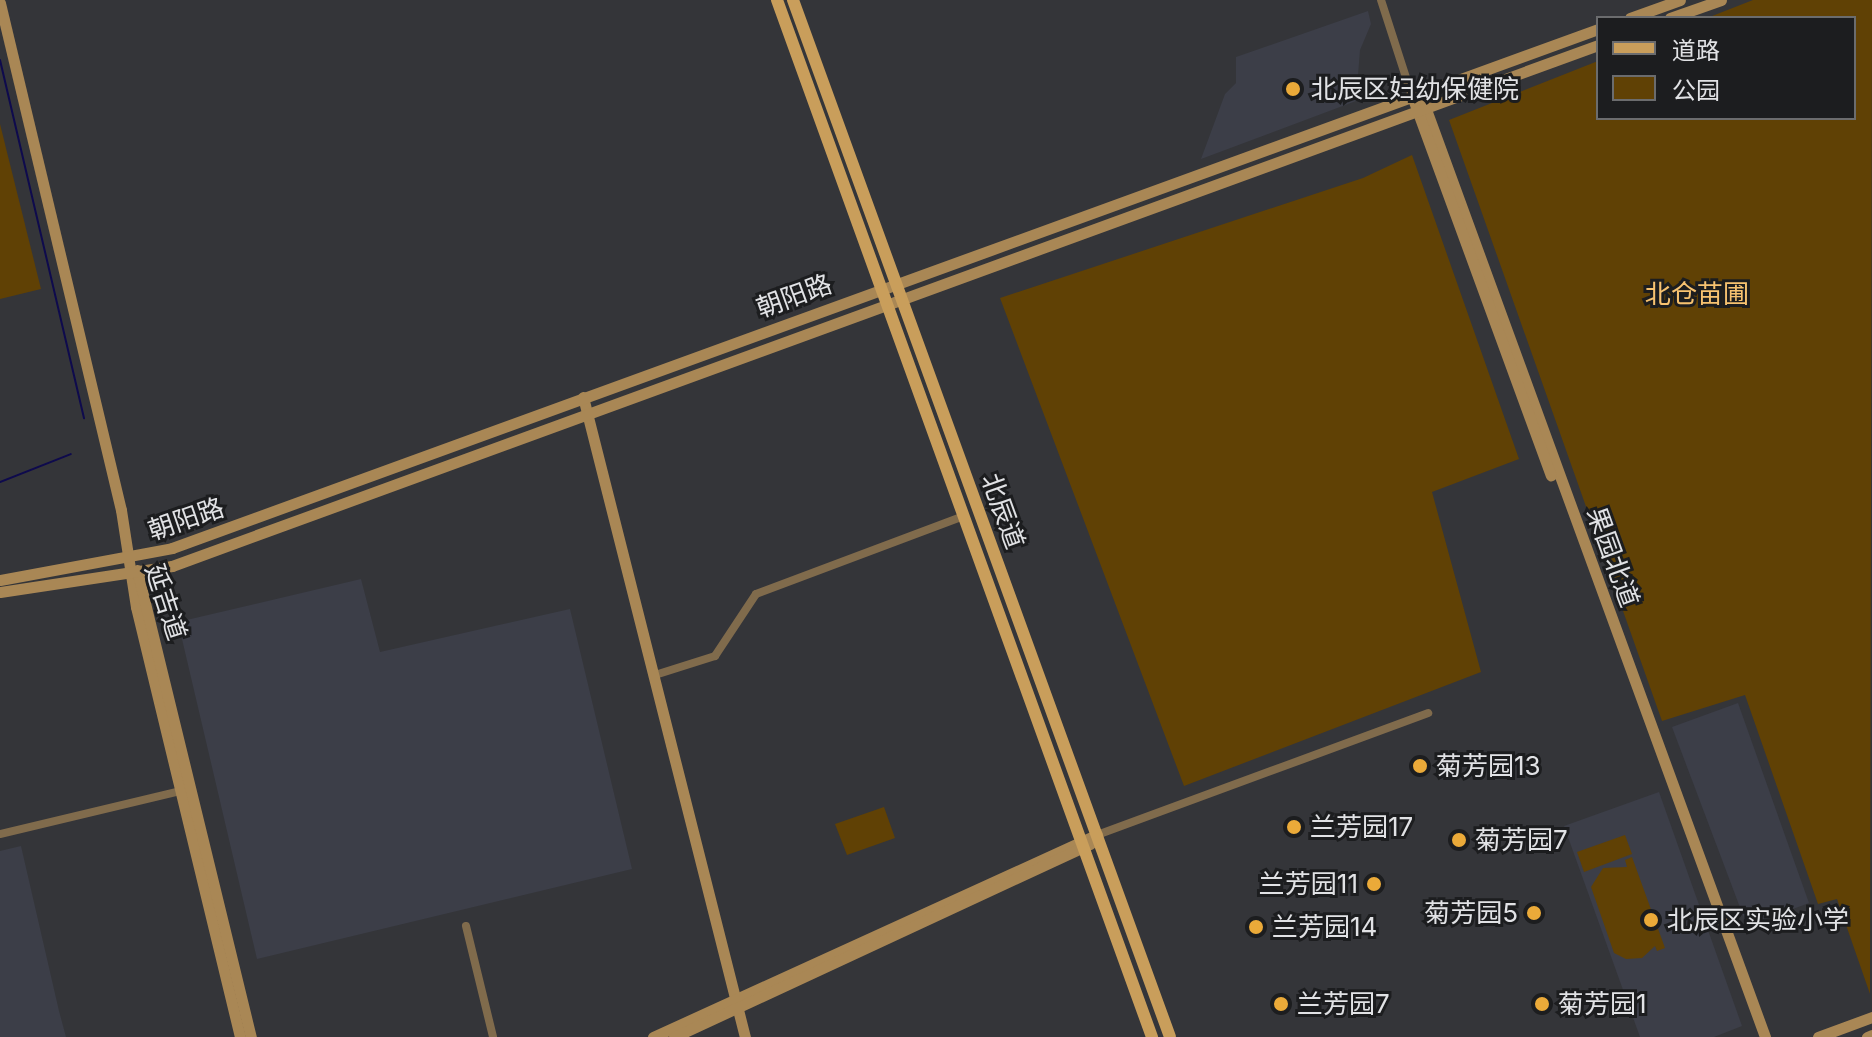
<!DOCTYPE html>
<html>
<head>
<meta charset="utf-8">
<style>
	body { margin:0 }
	#map { position:relative; width:1872px; height:1037px; overflow:hidden; background:#343539; font-family:Inter,"Noto Sans SC",sans-serif }
	div>[style] { position:absolute }
	.built>* { inset:0; background:#3c3e48 }
	.green>* { inset:0; background:#604105 }
	.stream>* { height:2px; margin:-1px; padding:0 1px; transform-origin:1px; border-radius:1px; background:#0e0a4d }
	.street>* { height:8px; margin:-4px; padding:0 4px; transform-origin:4px; border-radius:4px; background:#806b4c }
	.secondary>* { height:11px; margin:-5.5px; padding:0 5.5px; transform-origin:5.5px; border-radius:5.5px; background:#a98755 }
	.primary>* { height:12px; margin:-6px; padding:0 6px; transform-origin:6px; border-radius:6px; background:#c99e5b }
	.dots>* { width:22px; height:22px; translate:-50% -50%; box-sizing:border-box; border:4px solid #1c1d1f; border-radius:50% }
	span { translate:-50% -50%; white-space:nowrap; text-align:center; line-height:1.15; -webkit-text-stroke:6px #1c1d1f; paint-order:stroke }
	.poi-label { font-size:26px; color:#e1e2e5 }
	.left { translate:0 -50%; text-align:left }
	.right { translate:-100% -50%; text-align:right }
	.park-label { font-size:26px; color:#f7c270 }
	.street-label { font-size:26px; color:#e1e2e5 }
	.legend { position:absolute; left:1596px; top:16px; width:260px; height:104px; box-sizing:border-box; background:#1c1d1f; border:2px solid #6b6c6e; margin:0; padding:10px 14px; list-style:none; font-size:24px; color:#e1e2e5 }
	.legend li { display:flex; align-items:center; gap:16px; height:40px }
	.legend b { width:40px; border:2px solid #6b6c6e }
</style>
</head>
<body>
<div id="map">
	<div class="built">
		<i style="clip-path:polygon(1368px 11px,1371px 24px,1360px 50px,1356px 101px,1201px 159px,1225px 94px,1236px 83px,1236px 57px)"></i>
		<i style="clip-path:polygon(361px 579px,380px 652px,570px 609px,632px 869px,257px 959px,178px 622px)"></i>
		<i style="clip-path:polygon(1738px 703px,1809px 903px,1747px 926px,1672px 727px)"></i>
		<i style="clip-path:polygon(1659px 792px,1742px 1026px,1714px 1037px,1640px 1037px,1564px 826px)"></i>
		<i style="clip-path:polygon(21px 846px,59px 1011px,66px 1037px,0 1037px,0 851px)"></i>
	</div>
	<div class="green">
		<i style="clip-path:polygon(1753px 0,1872px 0,1870px 994px,1837px 899px,1818px 904px,1745px 695px,1662px 721px,1449px 120px,1598px 61px,1598px 118px,1854px 118px,1854px 18px,1707px 18px)"></i>
		<i style="clip-path:polygon(0 124px,41px 289px,0 299px)"></i>
		<i style="clip-path:polygon(1412px 155px,1519px 459px,1432px 492px,1481px 672px,1184px 786px,1000px 298px,1363px 178px)"></i>
		<i style="clip-path:polygon(884px 807px,895px 838px,847px 855px,835px 824px)"></i>
		<i style="clip-path:polygon(1625px 835px,1632px 854px,1584px 872px,1577px 852px)"></i>
		<i style="clip-path:polygon(1632px 857px,1665px 948px,1657px 951px,1655px 946px,1642px 958px,1626px 959px,1614px 953px,1591px 887px,1603px 868px,1627px 867px,1625px 860px)"></i>
	</div>
	<div class="stream">
		<i style="left:0;top:60px;width:368px;rotate:76.8deg"></i>
		<i style="left:0;top:482px;width:76px;rotate:-21.5deg"></i>
	</div>
	<div class="street">
		<i style="left:1381px;top:0;width:101px;rotate:72.1deg"></i>
		<i style="left:655px;top:675px;width:63px;rotate:-17.6deg"></i>
		<i style="left:715px;top:656px;width:74px;rotate:-56.5deg"></i>
		<i style="left:756px;top:594px;width:222px;rotate:-20.6deg"></i>
		<i style="left:0;top:834px;width:185px;rotate:-13.4deg"></i>
		<i style="left:1097px;top:835px;width:353px;rotate:-20.2deg"></i>
		<i style="left:466px;top:926px;width:114px;rotate:76.3deg"></i>
	</div>
	<div class="secondary">
		<i style="left:0;top:3px;width:521px;rotate:76.58deg"></i>
		<i style="left:121px;top:510px;width:98px;rotate:81.2deg"></i>
		<i style="left:136px;top:607px;width:442px;rotate:76.4deg"></i>
		<i style="left:1630px;top:18px;width:53px;rotate:-19.8deg"></i>
		<i style="left:1670px;top:18px;width:54px;rotate:-19.4deg"></i>
		<i style="left:1420px;top:93px;width:1005px;rotate:69.92deg"></i>
		<i style="left:1412px;top:96px;width:404px;rotate:69.9deg"></i>
		<i style="left:583px;top:397px;width:660px;rotate:75.8deg"></i>
		<i style="left:137px;top:570px;width:481px;rotate:76.3deg"></i>
		<i style="left:0;top:580px;width:175px;rotate:-10.5deg"></i>
		<i style="left:172px;top:548px;width:1518px;rotate:-20deg"></i>
		<i style="left:0;top:592px;width:174px;rotate:-8.6deg"></i>
		<i style="left:172px;top:566px;width:1518px;rotate:-20.07deg"></i>
		<i style="left:653px;top:1037px;width:488px;rotate:-24.5deg"></i>
		<i style="left:674px;top:1037px;width:459px;rotate:-24.9deg"></i>
		<i style="left:1818px;top:1037px;width:58px;rotate:-20.3deg"></i>
		<i style="left:1867px;top:1037px;width:5px;rotate:-22deg"></i>
	</div>
	<div class="primary">
		<i style="left:777px;top:0;width:1103px;rotate:70.12deg"></i>
		<i style="left:793px;top:0;width:1103px;rotate:70.02deg"></i>
	</div>
	<div class="dots">
		<i style="left:1293px;top:89px;background:#ebaa39"></i>
		<i style="left:1420px;top:766px;background:#ebaa39"></i>
		<i style="left:1294px;top:827px;background:#ebaa39"></i>
		<i style="left:1459px;top:840px;background:#ebaa39"></i>
		<i style="left:1374px;top:884px;background:#ebaa39"></i>
		<i style="left:1534px;top:913px;background:#ebaa39"></i>
		<i style="left:1651px;top:920px;background:#ebaa39"></i>
		<i style="left:1256px;top:927px;background:#ebaa39"></i>
		<i style="left:1281px;top:1004px;background:#ebaa39"></i>
		<i style="left:1542px;top:1004px;background:#ebaa39"></i>
	</div>
	<div class="poi-label">
		<span class="left" style="left:1311px;top:89px">北辰区妇幼保健院</span>
		<span class="left" style="left:1436px;top:766px">菊芳园13</span>
		<span class="left" style="left:1310px;top:827px">兰芳园17</span>
		<span class="left" style="left:1475px;top:840px">菊芳园7</span>
		<span class="right" style="left:1358px;top:884px">兰芳园11</span>
		<span class="right" style="left:1518px;top:913px">菊芳园5</span>
		<span class="left" style="left:1667px;top:920px">北辰区实验小学</span>
		<span class="left" style="left:1272px;top:927px">兰芳园14</span>
		<span class="left" style="left:1297px;top:1004px">兰芳园7</span>
		<span class="left" style="left:1558px;top:1004px">菊芳园1</span>
	</div>
	<div class="park-label">
		<span style="left:1697px;top:294px">北仓苗圃</span>
	</div>
	<div class="street-label">
		<span style="left:794px;top:296px;rotate:-20deg">朝阳路</span>
		<span style="left:1003px;top:511px;rotate:70deg">北辰道</span>
		<span style="left:186px;top:519px;rotate:-19deg">朝阳路</span>
		<span style="left:1613px;top:557px;rotate:70deg">果园北道</span>
		<span style="left:166px;top:602px;rotate:72deg">延吉道</span>
	</div>
	<ul class="legend">
	<li><b style="height:10px;background:#c99e5b"></b>道路</li>
	<li><b style="height:22px;background:#604105"></b>公园</li>
	</ul>
</div>
</body>
</html>
